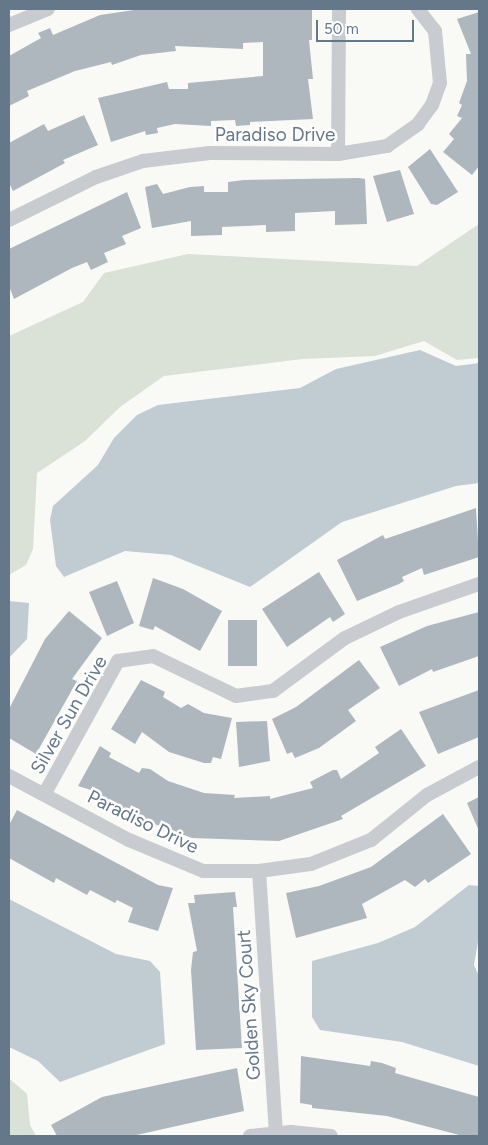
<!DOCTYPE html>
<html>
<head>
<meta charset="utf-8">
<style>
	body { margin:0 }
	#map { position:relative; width:488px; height:1145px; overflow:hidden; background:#f9f9f6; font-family:Figtree,sans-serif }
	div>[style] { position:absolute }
	.green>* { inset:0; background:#dae1d6 }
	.water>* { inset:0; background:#c1ccd2 }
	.building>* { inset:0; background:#aeb7be }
	.minor>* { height:14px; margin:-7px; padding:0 7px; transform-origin:7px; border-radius:7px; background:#c8ccd0 }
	span { translate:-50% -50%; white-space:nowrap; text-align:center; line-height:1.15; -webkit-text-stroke:5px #fff; paint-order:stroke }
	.street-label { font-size:19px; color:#65788a }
	.frame { position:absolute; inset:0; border:10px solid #65788a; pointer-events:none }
	.scale { position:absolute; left:316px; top:20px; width:98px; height:22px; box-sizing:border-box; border:2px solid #65788a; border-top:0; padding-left:6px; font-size:15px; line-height:18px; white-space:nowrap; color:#65788a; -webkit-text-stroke:4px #fff; paint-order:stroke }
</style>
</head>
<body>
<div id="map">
	<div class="green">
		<i style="clip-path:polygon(479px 224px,479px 358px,457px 360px,424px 341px,375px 356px,302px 359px,164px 376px,120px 407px,85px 441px,37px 473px,33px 549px,26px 565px,9px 575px,9px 336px,83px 302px,104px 273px,188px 254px,417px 266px)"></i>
		<i style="clip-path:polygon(10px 1079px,27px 1094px,30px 1125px,36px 1136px,9px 1136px)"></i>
	</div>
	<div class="water">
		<i style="clip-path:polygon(420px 350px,456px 366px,479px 363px,479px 483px,456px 486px,342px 522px,250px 587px,171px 555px,125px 551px,64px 577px,56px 566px,50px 520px,53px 506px,98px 465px,114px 438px,137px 415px,158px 405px,300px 388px,336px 369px)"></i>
		<i style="clip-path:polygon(9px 601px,29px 603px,27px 639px,9px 658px)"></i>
		<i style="clip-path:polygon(469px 885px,479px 886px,479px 936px,474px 965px,479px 976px,479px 1066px,402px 1042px,320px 1030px,312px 1017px,312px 961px,378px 943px,415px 927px)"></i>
		<i style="clip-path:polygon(9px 899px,116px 954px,150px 961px,160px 972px,165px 1044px,60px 1082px,38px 1061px,9px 1047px)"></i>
	</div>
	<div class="building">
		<i style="clip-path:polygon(141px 9px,312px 9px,312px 40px,309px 40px,313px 79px,308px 79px,313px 119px,250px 122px,250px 125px,236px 126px,235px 120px,211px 121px,211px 126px,175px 124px,157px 128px,158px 133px,146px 135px,145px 131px,111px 142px,98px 98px,167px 82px,169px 89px,188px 89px,188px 83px,263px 76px,263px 42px,243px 43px,243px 49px,175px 46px,176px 51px,141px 55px,112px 65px,111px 62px,75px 71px,27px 91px,29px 96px,9px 106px,9px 56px,41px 38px,38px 33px,50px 28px,53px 35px,100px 15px)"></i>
		<i style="clip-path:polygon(479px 12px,479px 166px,472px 175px,443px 152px,454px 139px,449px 134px,462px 118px,457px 116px,462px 105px,459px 103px,467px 81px,466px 54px,471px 54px,457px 19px)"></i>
		<i style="clip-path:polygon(84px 115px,98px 145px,63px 160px,65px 163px,13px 191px,9px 183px,9px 143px,44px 124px,48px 131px)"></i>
		<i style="clip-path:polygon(430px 149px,458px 192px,437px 205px,431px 204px,408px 167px)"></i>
		<i style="clip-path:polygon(400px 170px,414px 214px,387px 222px,373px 176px)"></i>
		<i style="clip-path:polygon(359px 178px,365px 179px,367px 224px,335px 225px,335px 211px,295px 213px,295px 231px,266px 232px,266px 225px,222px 227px,222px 235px,191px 236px,191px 221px,152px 228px,145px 187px,157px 184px,163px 194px,190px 187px,204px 186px,204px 192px,228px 192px,228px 182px,244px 180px)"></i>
		<i style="clip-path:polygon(127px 192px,141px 228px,122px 236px,126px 244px,104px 253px,108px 262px,91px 270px,87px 262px,72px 268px,14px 299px,9px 286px,9px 249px)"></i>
		<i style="clip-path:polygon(476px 508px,479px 557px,424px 575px,422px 568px,402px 577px,404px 581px,399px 584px,357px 601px,337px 560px,383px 535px,385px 539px)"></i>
		<i style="clip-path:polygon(319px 572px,345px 614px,333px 622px,330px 617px,287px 647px,262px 609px)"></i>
		<i style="clip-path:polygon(153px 578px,183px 589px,222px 611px,200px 651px,155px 626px,153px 630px,139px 626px)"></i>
		<i style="clip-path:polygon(117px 581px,134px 623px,107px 636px,89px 592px)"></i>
		<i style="clip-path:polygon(69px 611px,102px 638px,72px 679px,77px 681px,36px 754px,9px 738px,9px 709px,45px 639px)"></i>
		<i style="clip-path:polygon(479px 612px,479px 656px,433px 672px,432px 669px,399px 686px,380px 647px,427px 626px)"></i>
		<i style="clip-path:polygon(228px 620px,257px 620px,257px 666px,228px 666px)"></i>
		<i style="clip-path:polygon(359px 660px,380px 688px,348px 710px,356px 721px,319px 748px,295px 758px,292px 752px,287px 754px,272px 719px,296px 707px)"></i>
		<i style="clip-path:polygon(141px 680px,165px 692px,163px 697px,181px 708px,188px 704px,204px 713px,232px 718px,221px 759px,213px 757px,211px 763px,204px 763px,169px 752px,142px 732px,135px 744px,111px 729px)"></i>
		<i style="clip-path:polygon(479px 690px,479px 737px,438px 754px,419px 712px)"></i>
		<i style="clip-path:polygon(267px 721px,270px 761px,239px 767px,236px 722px)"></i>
		<i style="clip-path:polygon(401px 729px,426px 766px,341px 816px,343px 819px,279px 841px,192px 838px,125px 813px,91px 790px,78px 786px,100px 746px,111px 753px,109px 757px,139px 773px,142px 768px,150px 769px,168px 781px,204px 793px,235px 795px,234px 798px,270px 796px,270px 799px,313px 788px,310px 782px,333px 770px,337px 770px,341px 779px,379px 753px,375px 747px)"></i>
		<i style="clip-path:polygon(479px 797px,479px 831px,467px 803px)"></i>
		<i style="clip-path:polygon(17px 810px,158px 885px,173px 888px,158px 931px,128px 922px,133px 908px,117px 900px,115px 903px,90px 890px,87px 895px,56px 878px,54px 883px,9px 858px,9px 825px)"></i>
		<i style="clip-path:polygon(443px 814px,471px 854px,428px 883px,425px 879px,415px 887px,405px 880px,362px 904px,367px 918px,296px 938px,286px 893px,319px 886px,371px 867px)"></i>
		<i style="clip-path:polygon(235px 892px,237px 907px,233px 907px,242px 1048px,196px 1050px,191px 970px,193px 952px,197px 951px,188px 903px,195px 903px,194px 895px)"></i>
		<i style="clip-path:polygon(301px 1056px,370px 1066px,371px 1061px,382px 1063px,396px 1068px,395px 1073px,479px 1097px,479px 1136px,463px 1136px,387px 1116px,312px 1108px,312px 1105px,300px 1103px)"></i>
		<i style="clip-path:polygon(237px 1068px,244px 1111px,132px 1136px,57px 1136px,51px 1125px,102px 1097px)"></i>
	</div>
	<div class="minor">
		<i style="left:9px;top:25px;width:42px;rotate:-22.3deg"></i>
		<i style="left:338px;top:154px;width:145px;rotate:-89.6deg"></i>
		<i style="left:9px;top:220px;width:97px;rotate:-26.3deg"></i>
		<i style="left:96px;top:177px;width:50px;rotate:-18.8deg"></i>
		<i style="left:143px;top:161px;width:67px;rotate:-6.8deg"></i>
		<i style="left:210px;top:153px;width:128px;rotate:0.4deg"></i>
		<i style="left:338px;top:154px;width:50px;rotate:-9.3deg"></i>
		<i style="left:387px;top:146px;width:38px;rotate:-35deg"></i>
		<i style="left:418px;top:124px;width:24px;rotate:-54deg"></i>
		<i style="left:432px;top:105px;width:23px;rotate:-70deg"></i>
		<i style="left:440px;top:83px;width:52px;rotate:-95.5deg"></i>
		<i style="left:435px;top:31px;width:28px;rotate:-128deg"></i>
		<i style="left:9px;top:776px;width:136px;rotate:28.1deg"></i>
		<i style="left:129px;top:840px;width:80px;rotate:22.7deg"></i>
		<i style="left:203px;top:871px;width:56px"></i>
		<i style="left:259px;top:871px;width:52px;rotate:-7.7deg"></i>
		<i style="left:311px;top:864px;width:65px;rotate:-21.8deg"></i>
		<i style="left:371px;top:840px;width:72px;rotate:-38.8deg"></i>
		<i style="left:427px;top:795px;width:59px;rotate:-28.3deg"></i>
		<i style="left:45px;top:793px;width:151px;rotate:-61.1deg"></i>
		<i style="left:118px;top:661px;width:35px;rotate:-8deg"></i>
		<i style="left:153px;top:656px;width:92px;rotate:25.7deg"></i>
		<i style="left:236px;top:696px;width:37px;rotate:-8deg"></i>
		<i style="left:273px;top:691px;width:89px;rotate:-36.4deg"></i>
		<i style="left:345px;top:638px;width:60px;rotate:-25.7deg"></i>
		<i style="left:399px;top:612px;width:85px;rotate:-19.3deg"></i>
		<i style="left:259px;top:871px;width:266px;rotate:86.3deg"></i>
		<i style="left:250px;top:1136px;width:41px;rotate:-5.6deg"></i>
		<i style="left:291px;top:1132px;width:40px;rotate:5.7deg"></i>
	</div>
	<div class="street-label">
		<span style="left:275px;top:135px">Paradiso Drive</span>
		<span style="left:69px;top:715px;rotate:-60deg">Silver Sun Drive</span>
		<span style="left:143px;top:822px;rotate:26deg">Paradiso Drive</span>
		<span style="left:249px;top:1005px;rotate:-94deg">Golden Sky Court</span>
	</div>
	<div class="frame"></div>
	<div class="scale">50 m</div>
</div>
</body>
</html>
